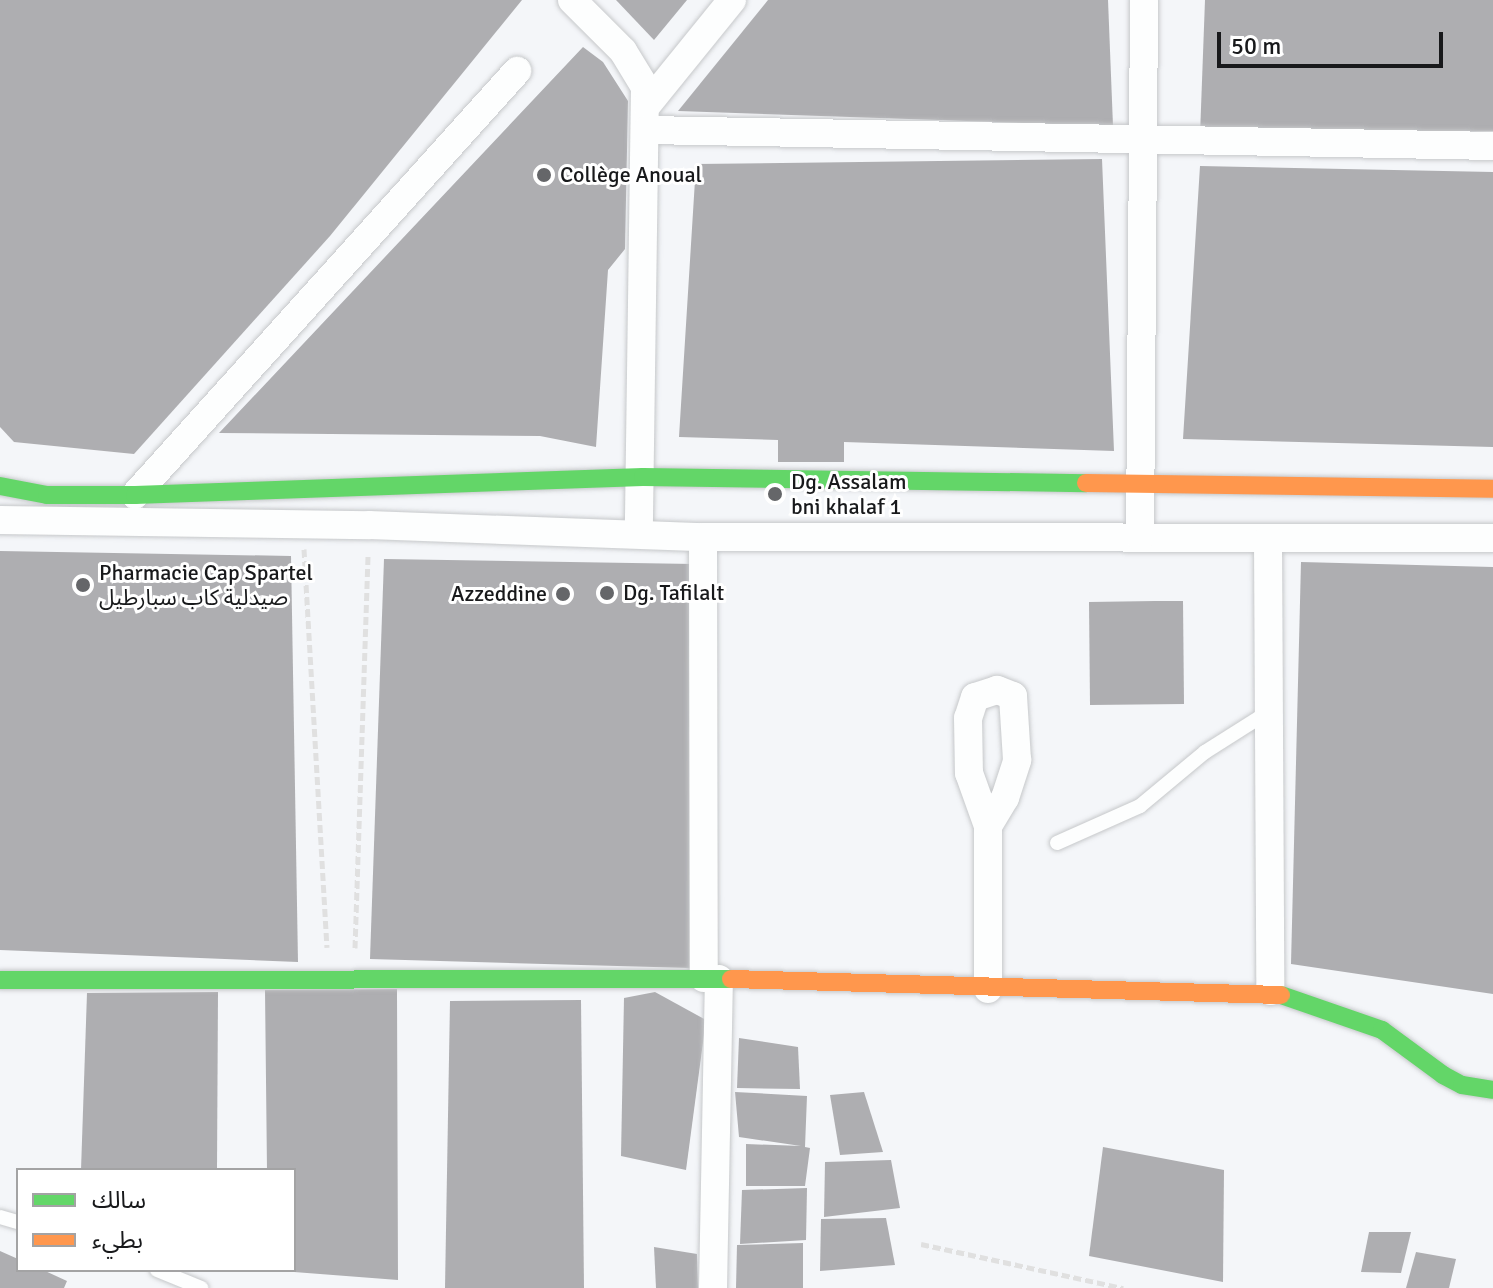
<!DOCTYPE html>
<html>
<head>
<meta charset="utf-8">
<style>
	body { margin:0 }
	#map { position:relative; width:1493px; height:1288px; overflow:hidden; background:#f4f6f9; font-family:Signika,"Noto Sans Arabic",sans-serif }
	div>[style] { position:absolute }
	.building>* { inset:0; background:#aeaeb1 }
	.path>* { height:5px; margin-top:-2.5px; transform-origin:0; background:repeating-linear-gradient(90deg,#e0e0e0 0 8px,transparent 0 12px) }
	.roads { filter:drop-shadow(0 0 2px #c6c8ca) drop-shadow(0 0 2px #c6c8ca) }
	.lane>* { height:14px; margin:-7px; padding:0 7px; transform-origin:7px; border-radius:7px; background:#fdfefe }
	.street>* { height:28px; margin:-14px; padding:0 14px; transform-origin:14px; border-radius:14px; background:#fdfefe }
	.fast>* { height:18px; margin:-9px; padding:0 9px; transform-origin:9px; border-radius:9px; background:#63d668 }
	.slow>* { height:18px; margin:-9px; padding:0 9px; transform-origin:9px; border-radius:9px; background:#ff974d }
	.dots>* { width:22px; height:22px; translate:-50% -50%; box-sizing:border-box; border:4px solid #fff; border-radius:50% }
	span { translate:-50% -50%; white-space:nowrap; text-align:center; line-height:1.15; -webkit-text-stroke:6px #fff; paint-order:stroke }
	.poi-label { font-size:22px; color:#18191b }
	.left { translate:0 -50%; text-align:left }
	.right { translate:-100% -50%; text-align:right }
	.legend { position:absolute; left:16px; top:1168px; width:280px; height:104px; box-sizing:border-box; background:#fff; border:2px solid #a3a3a4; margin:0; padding:10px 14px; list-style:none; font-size:24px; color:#18191b }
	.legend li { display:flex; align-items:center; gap:16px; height:40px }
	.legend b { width:40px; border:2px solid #a3a3a4 }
	.scale { position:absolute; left:1217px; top:32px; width:226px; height:36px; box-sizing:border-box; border:4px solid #18191b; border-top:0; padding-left:10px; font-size:24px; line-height:28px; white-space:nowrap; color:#18191b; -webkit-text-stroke:6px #fff; paint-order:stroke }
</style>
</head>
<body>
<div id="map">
	<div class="building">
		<i style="clip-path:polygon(0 0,522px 0,330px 236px,134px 454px,14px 442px,0 427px)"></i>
		<i style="clip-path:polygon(616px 0,687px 0,654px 40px)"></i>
		<i style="clip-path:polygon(768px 0,1108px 0,1113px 126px,678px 111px)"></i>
		<i style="clip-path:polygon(1205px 0,1493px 0,1493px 131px,1200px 135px)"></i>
		<i style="clip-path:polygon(583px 47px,603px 62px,628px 101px,625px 249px,608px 270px,596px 447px,540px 436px,219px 433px)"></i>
		<i style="clip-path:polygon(1102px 159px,1114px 451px,844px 442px,844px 462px,778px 462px,778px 440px,679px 437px,696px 164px)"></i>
		<i style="clip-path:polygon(1200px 166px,1493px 172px,1493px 447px,1183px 439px)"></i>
		<i style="clip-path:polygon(0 551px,291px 556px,298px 962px,0 950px)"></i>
		<i style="clip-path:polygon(384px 559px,694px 564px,690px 968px,370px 959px)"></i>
		<i style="clip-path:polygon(1301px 562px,1493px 567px,1493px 994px,1291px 964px)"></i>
		<i style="clip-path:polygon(1155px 601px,1183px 601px,1184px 704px,1090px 705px,1089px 602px)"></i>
		<i style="clip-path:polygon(397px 989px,398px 1280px,294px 1272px,294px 1170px,267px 1170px,265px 990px)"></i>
		<i style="clip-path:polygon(218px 992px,217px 1170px,81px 1170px,87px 993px)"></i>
		<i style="clip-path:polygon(655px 992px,706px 1020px,686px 1170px,621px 1156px,624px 998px)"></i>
		<i style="clip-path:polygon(581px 1000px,584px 1288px,445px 1288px,450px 1001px)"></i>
		<i style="clip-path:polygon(739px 1038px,798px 1047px,800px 1089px,737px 1088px)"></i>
		<i style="clip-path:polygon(735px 1092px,807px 1096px,805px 1147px,810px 1148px,805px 1186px,746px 1186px,746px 1144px,801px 1146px,739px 1137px)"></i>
		<i style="clip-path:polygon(864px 1092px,883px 1152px,840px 1155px,830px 1095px)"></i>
		<i style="clip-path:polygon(1103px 1147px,1224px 1170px,1223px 1282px,1089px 1256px)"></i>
		<i style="clip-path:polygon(891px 1160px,900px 1208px,824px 1217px,825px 1162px)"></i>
		<i style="clip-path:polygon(807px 1188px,806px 1240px,740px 1244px,742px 1190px)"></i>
		<i style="clip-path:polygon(886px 1218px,895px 1265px,820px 1271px,821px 1219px)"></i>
		<i style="clip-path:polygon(1369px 1232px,1411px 1232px,1401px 1273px,1361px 1272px)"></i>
		<i style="clip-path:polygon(803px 1243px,803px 1288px,736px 1288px,737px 1245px)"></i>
		<i style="clip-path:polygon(654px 1247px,697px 1254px,698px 1288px,656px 1288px)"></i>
		<i style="clip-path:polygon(0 1251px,18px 1259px,18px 1270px,43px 1270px,67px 1281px,64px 1288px,0 1288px)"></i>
		<i style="clip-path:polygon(1416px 1252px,1456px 1259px,1449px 1288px,1406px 1288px)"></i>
	</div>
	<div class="path">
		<i style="left:304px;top:549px;width:399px;rotate:86.7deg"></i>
		<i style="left:355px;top:948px;width:394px;rotate:-88.1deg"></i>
		<i style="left:921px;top:1244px;width:207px;rotate:12.3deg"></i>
	</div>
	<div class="roads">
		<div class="lane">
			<i style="left:1057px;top:843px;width:91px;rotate:-24deg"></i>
			<i style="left:1140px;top:806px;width:85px;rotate:-39.7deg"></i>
			<i style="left:1205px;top:752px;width:75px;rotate:-32.4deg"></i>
			<i style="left:0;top:1217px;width:19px;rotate:16deg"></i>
			<i style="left:157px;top:1270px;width:48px;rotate:22.2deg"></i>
		</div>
		<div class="street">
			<i style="left:572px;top:0;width:72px;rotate:45deg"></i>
			<i style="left:623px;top:51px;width:42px;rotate:58.6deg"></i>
			<i style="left:645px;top:87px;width:447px;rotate:90.8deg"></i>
			<i style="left:647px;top:105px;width:135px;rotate:-51deg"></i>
			<i style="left:647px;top:130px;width:846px;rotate:1.08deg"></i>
			<i style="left:135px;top:495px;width:571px;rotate:-47.98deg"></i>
			<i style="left:0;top:520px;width:369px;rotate:0.8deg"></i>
			<i style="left:369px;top:525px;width:334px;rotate:2.1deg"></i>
			<i style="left:703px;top:537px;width:790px;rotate:0.07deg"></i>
			<i style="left:703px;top:537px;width:441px;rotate:89.9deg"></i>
			<i style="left:1140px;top:537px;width:537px;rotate:-89.57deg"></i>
			<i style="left:1268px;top:539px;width:452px;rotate:89.7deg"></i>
			<i style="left:988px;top:826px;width:33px;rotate:-59deg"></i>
			<i style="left:1005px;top:798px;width:40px;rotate:-72deg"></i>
			<i style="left:1017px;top:760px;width:64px;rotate:-93.6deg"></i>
			<i style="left:1013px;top:696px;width:17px;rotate:-159deg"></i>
			<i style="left:997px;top:690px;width:23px;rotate:162deg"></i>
			<i style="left:975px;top:697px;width:22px;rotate:108deg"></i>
			<i style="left:968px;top:718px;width:55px;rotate:89deg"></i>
			<i style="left:969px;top:773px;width:56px;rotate:70.3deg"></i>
			<i style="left:988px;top:826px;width:163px;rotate:90deg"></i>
			<i style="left:713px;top:1288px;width:309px;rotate:-88.9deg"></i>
		</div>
		<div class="fast">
			<i style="left:0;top:486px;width:48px;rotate:10.8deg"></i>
			<i style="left:47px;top:495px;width:88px"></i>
			<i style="left:135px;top:495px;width:508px;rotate:-2.03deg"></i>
			<i style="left:643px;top:477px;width:443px;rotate:0.8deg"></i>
			<i style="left:0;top:980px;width:731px;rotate:-0.08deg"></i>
			<i style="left:1281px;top:995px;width:107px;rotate:19.1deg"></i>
			<i style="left:1382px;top:1030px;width:76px;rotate:36.4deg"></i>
			<i style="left:1443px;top:1075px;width:21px;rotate:28deg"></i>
			<i style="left:1462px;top:1085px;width:31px;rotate:9deg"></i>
		</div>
		<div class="slow">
			<i style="left:1086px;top:483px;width:407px;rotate:0.8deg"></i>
			<i style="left:731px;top:979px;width:550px;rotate:1.67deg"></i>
		</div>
	</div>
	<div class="dots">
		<i style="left:544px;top:175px;background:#656669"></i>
		<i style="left:775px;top:494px;background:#656669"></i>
		<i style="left:83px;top:585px;background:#656669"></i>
		<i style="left:607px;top:593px;background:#656669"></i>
		<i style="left:563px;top:594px;background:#656669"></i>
	</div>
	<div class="poi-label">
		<span class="left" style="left:560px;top:175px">Collège Anoual</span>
		<span class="left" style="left:791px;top:494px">Dg. Assalam<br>bni khalaf 1</span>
		<span class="left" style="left:99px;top:585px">Pharmacie Cap Spartel<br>صيدلية كاب سبارطيل</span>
		<span class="left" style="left:623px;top:593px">Dg. Tafilalt</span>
		<span class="right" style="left:547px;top:594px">Azzeddine</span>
	</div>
	<ul class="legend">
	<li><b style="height:10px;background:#63d668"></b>سالك</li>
	<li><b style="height:10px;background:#ff974d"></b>بطيء</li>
	</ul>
	<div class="scale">50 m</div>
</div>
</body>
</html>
